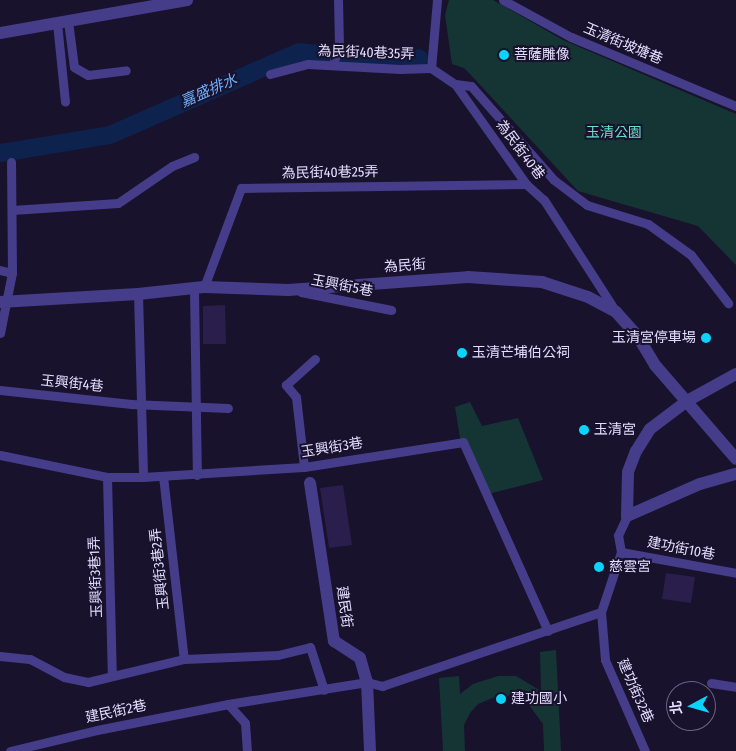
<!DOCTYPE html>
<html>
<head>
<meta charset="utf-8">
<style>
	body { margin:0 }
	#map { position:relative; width:736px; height:751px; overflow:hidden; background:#18122c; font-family:"Fira Sans Condensed","Noto Sans TC",sans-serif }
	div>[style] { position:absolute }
	.green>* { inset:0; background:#153535 }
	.canal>* { height:18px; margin:-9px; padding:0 9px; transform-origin:9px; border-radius:9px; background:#0e224e }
	.building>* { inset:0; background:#2a1e4c }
	.service>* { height:9px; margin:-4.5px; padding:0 4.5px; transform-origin:4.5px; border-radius:4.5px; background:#453d8a }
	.minor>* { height:12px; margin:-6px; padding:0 6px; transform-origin:6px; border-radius:6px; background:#453d8a }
	.dots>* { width:14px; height:14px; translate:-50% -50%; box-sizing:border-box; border:2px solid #18122c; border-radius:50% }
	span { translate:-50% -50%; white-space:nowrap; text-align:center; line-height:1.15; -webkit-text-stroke:4px #18122c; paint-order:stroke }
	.street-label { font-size:14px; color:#e3ddff }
	.poi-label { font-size:14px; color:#e3ddff }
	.left { translate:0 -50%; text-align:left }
	.right { translate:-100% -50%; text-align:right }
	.park-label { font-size:14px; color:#67e0ca }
	.water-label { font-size:15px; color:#6cb0fd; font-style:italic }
	.north { position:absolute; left:666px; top:681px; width:50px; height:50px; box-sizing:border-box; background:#18122c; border:1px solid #696380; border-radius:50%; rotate:264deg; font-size:14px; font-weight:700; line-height:20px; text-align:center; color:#e3ddff }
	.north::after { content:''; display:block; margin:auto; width:18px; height:22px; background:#0bd4fc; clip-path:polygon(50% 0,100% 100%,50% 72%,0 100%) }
</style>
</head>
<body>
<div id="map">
	<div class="green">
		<i style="clip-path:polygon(449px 0,493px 0,563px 40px,736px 114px,736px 265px,698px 226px,578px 191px,470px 74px,464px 68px,452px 64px,445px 15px)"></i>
		<i style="clip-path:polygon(470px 402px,482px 426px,518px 418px,543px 480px,484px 495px,461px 444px,455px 407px)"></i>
		<i style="clip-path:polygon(556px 650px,561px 751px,544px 751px,543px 724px,529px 705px,509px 696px,500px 695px,478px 704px,470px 713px,464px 725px,465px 751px,443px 751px,439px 678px,459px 676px,460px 694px,473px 684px,498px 676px,516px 676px,541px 691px,540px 652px)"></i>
	</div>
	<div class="canal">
		<i style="left:0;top:153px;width:111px;rotate:-9.3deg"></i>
		<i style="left:110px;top:135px;width:206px;rotate:-23.7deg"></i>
		<i style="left:299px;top:52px;width:88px;rotate:5.8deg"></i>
		<i style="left:387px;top:61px;width:32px;rotate:-5deg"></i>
	</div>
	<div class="building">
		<i style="clip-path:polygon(225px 305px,226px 344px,203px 344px,203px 306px)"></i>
		<i style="clip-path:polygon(343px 485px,352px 545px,329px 548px,320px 488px)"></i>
		<i style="clip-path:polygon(666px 573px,695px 577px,691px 603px,662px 599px)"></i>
	</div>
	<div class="service">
		<i style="left:437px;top:0;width:68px;rotate:95deg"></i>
		<i style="left:431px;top:68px;width:29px;rotate:34deg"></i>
		<i style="left:455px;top:84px;width:123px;rotate:54.6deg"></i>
		<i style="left:526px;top:184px;width:24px;rotate:42deg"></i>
		<i style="left:544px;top:200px;width:131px;rotate:57.2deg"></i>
		<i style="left:503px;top:0;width:77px;rotate:28.6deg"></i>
		<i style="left:571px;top:37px;width:179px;rotate:22.7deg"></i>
		<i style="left:68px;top:21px;width:46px;rotate:82.6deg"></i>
		<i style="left:74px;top:67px;width:16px;rotate:30deg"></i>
		<i style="left:88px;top:75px;width:38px;rotate:-7deg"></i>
		<i style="left:57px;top:23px;width:79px;rotate:84.2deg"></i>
		<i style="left:333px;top:64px;width:19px;rotate:-72deg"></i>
		<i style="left:339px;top:46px;width:46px;rotate:-91.2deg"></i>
		<i style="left:270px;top:74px;width:39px;rotate:-15deg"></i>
		<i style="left:308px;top:64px;width:92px;rotate:3.1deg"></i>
		<i style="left:400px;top:69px;width:31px;rotate:-2deg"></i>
		<i style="left:455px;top:84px;width:16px;rotate:7deg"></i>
		<i style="left:471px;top:86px;width:125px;rotate:48.6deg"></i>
		<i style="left:554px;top:180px;width:41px;rotate:37.1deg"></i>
		<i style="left:587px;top:205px;width:64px;rotate:17.3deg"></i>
		<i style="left:648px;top:224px;width:53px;rotate:35.8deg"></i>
		<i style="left:691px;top:255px;width:61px;rotate:52.4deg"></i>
		<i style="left:12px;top:210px;width:106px;rotate:-3.8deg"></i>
		<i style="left:118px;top:203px;width:65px;rotate:-34.4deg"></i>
		<i style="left:172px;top:166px;width:24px;rotate:-22deg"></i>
		<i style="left:0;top:270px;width:12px;rotate:14deg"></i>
		<i style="left:204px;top:287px;width:106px;rotate:-69.5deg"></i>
		<i style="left:241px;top:188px;width:285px;rotate:-0.8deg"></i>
		<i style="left:194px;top:290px;width:185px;rotate:89.1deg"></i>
		<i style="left:301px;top:292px;width:92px;rotate:11.3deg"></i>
		<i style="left:138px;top:294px;width:183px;rotate:88.4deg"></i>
		<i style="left:0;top:333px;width:61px;rotate:-78.7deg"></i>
		<i style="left:12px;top:273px;width:111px;rotate:-90.5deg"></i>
		<i style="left:0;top:390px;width:132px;rotate:6.1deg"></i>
		<i style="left:131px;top:404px;width:97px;rotate:2.4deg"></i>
		<i style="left:0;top:455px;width:109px;rotate:11.6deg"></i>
		<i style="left:107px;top:477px;width:36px"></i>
		<i style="left:143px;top:477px;width:161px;rotate:-3.6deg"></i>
		<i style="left:304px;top:467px;width:161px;rotate:-8.9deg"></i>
		<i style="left:463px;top:442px;width:207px;rotate:65.8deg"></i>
		<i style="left:304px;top:467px;width:70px;rotate:-96.5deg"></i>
		<i style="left:296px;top:397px;width:16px;rotate:-130deg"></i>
		<i style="left:286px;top:385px;width:39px;rotate:-42deg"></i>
		<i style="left:163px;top:476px;width:184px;rotate:83.5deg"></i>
		<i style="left:107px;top:477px;width:199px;rotate:88.6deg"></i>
		<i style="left:627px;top:516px;width:21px;rotate:115deg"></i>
		<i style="left:618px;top:535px;width:17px;rotate:80deg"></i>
		<i style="left:621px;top:552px;width:63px;rotate:108.4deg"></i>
		<i style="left:601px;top:612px;width:48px;rotate:85.2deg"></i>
		<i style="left:605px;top:660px;width:99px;rotate:66.3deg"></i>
		<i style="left:621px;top:552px;width:117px;rotate:10.3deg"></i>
		<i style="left:0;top:656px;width:30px;rotate:6deg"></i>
		<i style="left:30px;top:659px;width:38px;rotate:28deg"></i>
		<i style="left:64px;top:677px;width:25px;rotate:12deg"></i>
		<i style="left:88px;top:682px;width:99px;rotate:-13.5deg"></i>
		<i style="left:184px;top:659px;width:94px;rotate:-2.4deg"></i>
		<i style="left:278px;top:655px;width:33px;rotate:-14deg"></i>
		<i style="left:310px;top:647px;width:45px;rotate:72deg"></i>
		<i style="left:711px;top:683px;width:25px;rotate:9deg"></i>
		<i style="left:228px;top:704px;width:25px;rotate:48deg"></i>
		<i style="left:245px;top:723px;width:28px;rotate:86deg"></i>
		<i style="left:10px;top:751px;width:89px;rotate:-13.6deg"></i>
		<i style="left:97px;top:730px;width:134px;rotate:-11.2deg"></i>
		<i style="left:228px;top:704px;width:141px;rotate:-9deg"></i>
		<i style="left:367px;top:682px;width:16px;rotate:15deg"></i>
		<i style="left:382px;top:686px;width:231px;rotate:-18.7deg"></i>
	</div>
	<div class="minor">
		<i style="left:0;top:33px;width:190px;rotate:-10deg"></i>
		<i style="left:0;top:302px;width:138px;rotate:-3.3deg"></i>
		<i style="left:138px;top:294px;width:66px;rotate:-6.1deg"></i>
		<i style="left:204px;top:287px;width:84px;rotate:2deg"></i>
		<i style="left:288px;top:290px;width:180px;rotate:-4.1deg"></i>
		<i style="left:468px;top:277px;width:74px;rotate:3.9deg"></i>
		<i style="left:542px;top:282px;width:48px;rotate:18.1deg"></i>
		<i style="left:588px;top:297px;width:32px;rotate:28deg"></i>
		<i style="left:616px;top:312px;width:31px;rotate:48deg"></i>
		<i style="left:637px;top:335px;width:35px;rotate:59deg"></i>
		<i style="left:655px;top:365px;width:124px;rotate:49.2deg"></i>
		<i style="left:736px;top:374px;width:56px;rotate:151.1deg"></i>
		<i style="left:687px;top:401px;width:46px;rotate:142.9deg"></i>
		<i style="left:650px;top:429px;width:26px;rotate:122deg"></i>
		<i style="left:636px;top:451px;width:22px;rotate:111deg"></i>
		<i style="left:628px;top:472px;width:44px;rotate:91.3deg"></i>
		<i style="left:627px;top:516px;width:80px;rotate:-23.7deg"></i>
		<i style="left:700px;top:484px;width:37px;rotate:-16deg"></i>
		<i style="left:310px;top:483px;width:160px;rotate:81.4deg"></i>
		<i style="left:334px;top:641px;width:31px;rotate:33deg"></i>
		<i style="left:360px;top:658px;width:25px;rotate:74deg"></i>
		<i style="left:367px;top:682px;width:69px;rotate:87.5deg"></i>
	</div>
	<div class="dots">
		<i style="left:504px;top:55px;background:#0bd4fc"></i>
		<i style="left:706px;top:338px;background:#0bd4fc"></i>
		<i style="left:462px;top:353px;background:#0bd4fc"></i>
		<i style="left:584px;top:430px;background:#0bd4fc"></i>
		<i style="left:599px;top:567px;background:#0bd4fc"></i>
		<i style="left:501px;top:699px;background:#0bd4fc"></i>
	</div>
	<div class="street-label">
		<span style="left:623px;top:44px;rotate:23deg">玉清街坡塘巷</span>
		<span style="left:366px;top:53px;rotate:2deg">為民街40巷35弄</span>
		<span style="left:520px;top:150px;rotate:53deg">為民街40巷</span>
		<span style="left:330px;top:173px;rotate:-1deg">為民街40巷25弄</span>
		<span style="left:405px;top:266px;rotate:-4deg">為民街</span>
		<span style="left:342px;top:286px;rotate:11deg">玉興街5巷</span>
		<span style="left:72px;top:384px;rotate:6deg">玉興街4巷</span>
		<span style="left:332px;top:448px;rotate:-9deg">玉興街3巷</span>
		<span style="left:681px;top:549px;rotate:11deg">建功街10巷</span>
		<span style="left:160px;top:569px;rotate:-96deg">玉興街3巷2弄</span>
		<span style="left:96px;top:577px;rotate:-92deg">玉興街3巷1弄</span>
		<span style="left:344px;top:607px;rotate:82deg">建民街</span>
		<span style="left:635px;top:691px;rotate:66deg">建功街32巷</span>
		<span style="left:116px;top:712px;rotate:-12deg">建民街2巷</span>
	</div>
	<div class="poi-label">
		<span class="left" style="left:514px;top:55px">菩薩雕像</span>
		<span class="right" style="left:696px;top:338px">玉清宮停車場</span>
		<span class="left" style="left:472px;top:353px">玉清芒埔伯公祠</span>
		<span class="left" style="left:594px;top:430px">玉清宮</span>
		<span class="left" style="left:609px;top:567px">慈雲宮</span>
		<span class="left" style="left:511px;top:699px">建功國小</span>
	</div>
	<div class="park-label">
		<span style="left:614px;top:133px">玉清公園</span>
	</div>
	<div class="water-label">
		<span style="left:209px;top:91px;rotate:-24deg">嘉盛排水</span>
	</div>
	<div class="north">北</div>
</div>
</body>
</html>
